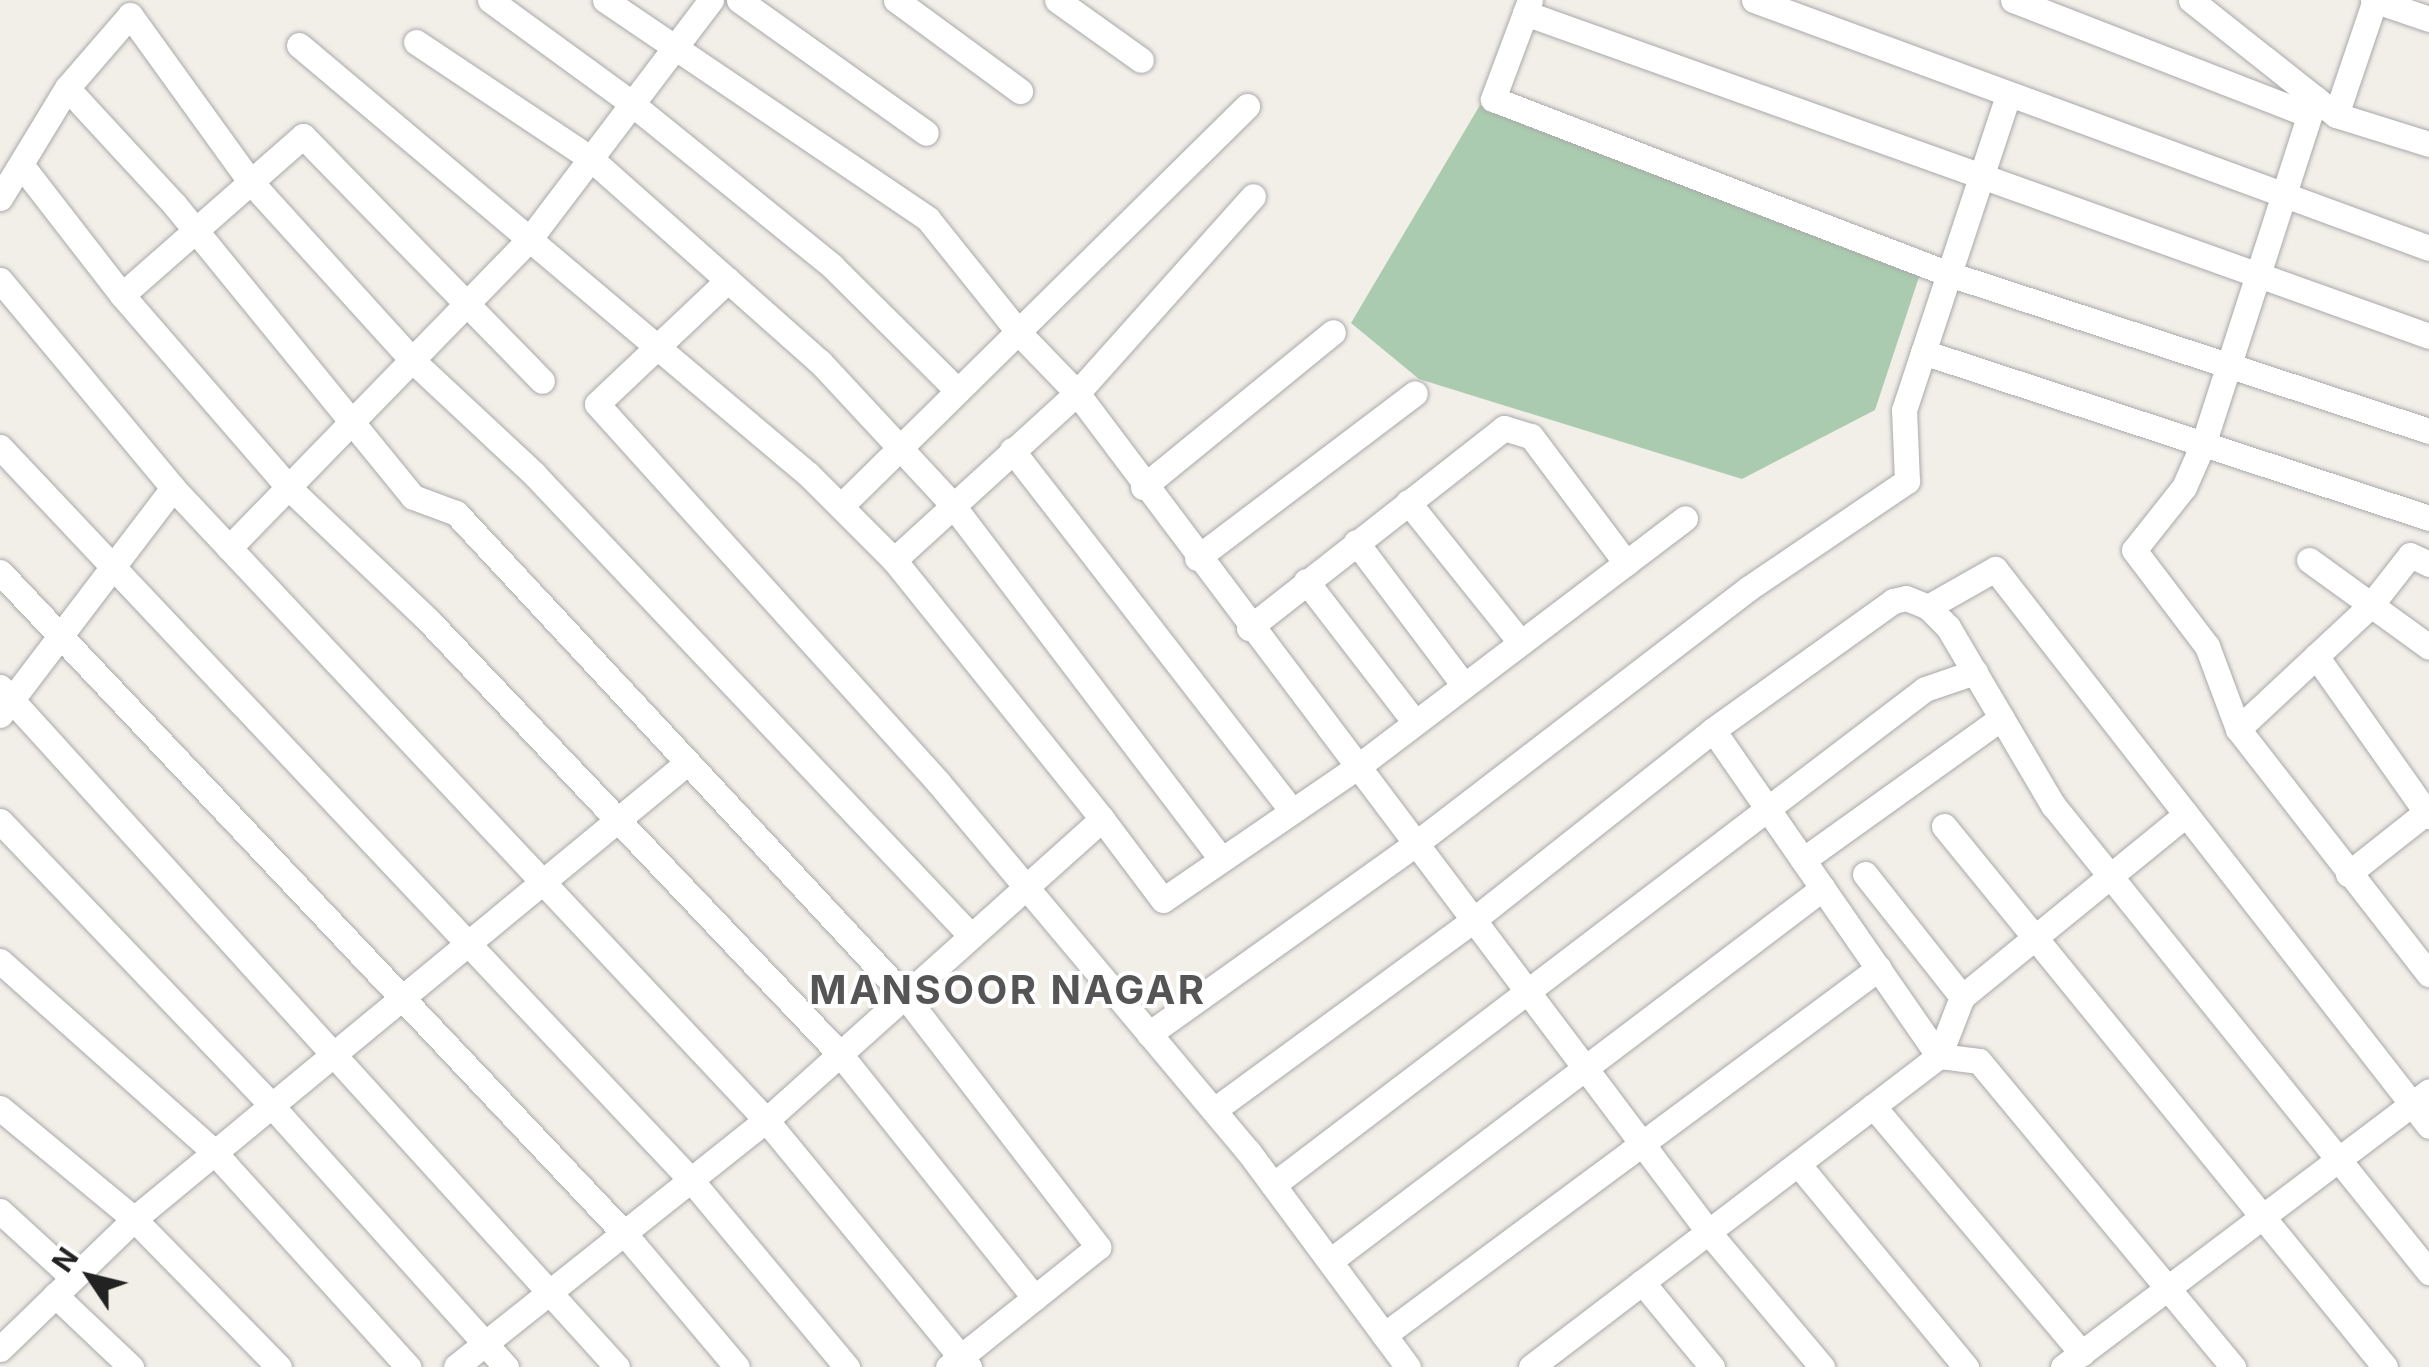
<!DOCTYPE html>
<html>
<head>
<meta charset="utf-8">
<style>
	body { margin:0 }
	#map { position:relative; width:2429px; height:1367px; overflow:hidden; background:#f2efe9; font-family:Inter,sans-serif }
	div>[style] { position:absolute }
	.cemetery>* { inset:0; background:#aacbaf }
	.roads { filter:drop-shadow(0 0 2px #a9a9a9) drop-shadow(0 0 2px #a9a9a9) }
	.minor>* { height:25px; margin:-12.5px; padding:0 12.5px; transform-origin:12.5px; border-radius:12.5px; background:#fff }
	span { translate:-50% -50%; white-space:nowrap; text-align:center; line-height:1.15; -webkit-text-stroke:8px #fff; paint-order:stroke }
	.district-label { font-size:40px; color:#555; font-weight:700; letter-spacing:2.5px }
	.north { position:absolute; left:40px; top:1227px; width:100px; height:100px; -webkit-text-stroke:8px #fff; paint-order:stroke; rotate:305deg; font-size:28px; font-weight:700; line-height:40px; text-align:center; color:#222 }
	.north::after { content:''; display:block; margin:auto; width:35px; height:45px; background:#222; clip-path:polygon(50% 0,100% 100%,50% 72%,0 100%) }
</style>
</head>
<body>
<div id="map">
	<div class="cemetery">
		<i style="clip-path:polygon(1480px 105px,1920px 274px,1875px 410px,1742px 479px,1419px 379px,1351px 323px)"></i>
	</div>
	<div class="roads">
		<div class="minor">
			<i style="left:490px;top:0;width:175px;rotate:36.1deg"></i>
			<i style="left:631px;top:103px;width:259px;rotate:39deg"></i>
			<i style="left:832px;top:266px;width:177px;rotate:44.8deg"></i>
			<i style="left:605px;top:0;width:390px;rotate:34.1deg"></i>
			<i style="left:928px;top:219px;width:147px;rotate:51.3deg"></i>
			<i style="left:1020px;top:334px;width:82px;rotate:46deg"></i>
			<i style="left:1077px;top:393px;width:1053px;rotate:53.03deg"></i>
			<i style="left:1710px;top:1234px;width:174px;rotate:49.9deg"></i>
			<i style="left:739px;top:0;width:229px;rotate:35.4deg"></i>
			<i style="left:896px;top:0;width:154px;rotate:36.3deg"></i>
			<i style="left:1057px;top:0;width:103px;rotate:35.5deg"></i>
			<i style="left:1530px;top:0;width:106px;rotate:110.5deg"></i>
			<i style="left:1493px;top:99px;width:488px;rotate:21deg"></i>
			<i style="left:1949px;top:274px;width:505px;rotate:18.11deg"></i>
			<i style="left:1754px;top:0;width:719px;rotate:20.17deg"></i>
			<i style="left:2013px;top:0;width:318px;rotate:21.2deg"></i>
			<i style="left:2191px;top:0;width:185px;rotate:38.4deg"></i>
			<i style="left:2336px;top:115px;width:97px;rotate:17.3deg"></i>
			<i style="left:2373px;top:0;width:59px;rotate:18.7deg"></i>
			<i style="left:1525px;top:13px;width:960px;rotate:19.66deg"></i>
			<i style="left:416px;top:42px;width:209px;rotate:33.7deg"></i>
			<i style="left:590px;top:158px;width:307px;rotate:41.6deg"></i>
			<i style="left:820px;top:362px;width:192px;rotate:47.1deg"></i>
			<i style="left:951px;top:503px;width:447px;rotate:52.8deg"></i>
			<i style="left:299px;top:45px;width:666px;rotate:40.13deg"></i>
			<i style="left:808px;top:474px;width:122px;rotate:45deg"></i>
			<i style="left:894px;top:560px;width:332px;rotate:51.2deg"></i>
			<i style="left:1102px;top:819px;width:451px;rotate:138.1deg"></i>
			<i style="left:766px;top:1120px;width:396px;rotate:141.5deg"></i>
			<i style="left:67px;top:88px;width:158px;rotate:47.3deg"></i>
			<i style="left:174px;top:204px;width:378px;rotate:50.8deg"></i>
			<i style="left:413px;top:497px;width:46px;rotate:20.4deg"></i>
			<i style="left:456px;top:513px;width:659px;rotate:47.09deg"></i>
			<i style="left:905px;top:996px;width:317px;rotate:52.4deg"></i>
			<i style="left:1098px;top:1247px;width:192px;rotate:141.3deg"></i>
			<i style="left:2315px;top:98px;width:364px;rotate:107.9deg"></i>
			<i style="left:2203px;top:444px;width:47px;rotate:113.8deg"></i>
			<i style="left:2184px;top:487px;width:80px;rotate:128.4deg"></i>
			<i style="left:2134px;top:550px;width:121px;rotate:52.8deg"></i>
			<i style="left:2207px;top:646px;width:89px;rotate:69.5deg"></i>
			<i style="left:2238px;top:729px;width:311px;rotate:52.1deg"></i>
			<i style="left:2336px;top:115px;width:121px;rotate:-71.3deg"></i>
			<i style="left:22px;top:166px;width:163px;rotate:52.2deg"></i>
			<i style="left:122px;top:295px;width:255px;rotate:49.1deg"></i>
			<i style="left:289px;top:488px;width:192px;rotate:43.5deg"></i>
			<i style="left:428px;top:620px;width:598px;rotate:46.49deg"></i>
			<i style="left:840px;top:1054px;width:312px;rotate:51.4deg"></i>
			<i style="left:0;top:198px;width:129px;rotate:-58.7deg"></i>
			<i style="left:67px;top:88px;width:96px;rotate:-49.2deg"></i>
			<i style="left:130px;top:15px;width:203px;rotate:54.2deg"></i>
			<i style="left:249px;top:180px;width:244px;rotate:47.8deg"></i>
			<i style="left:413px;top:361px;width:166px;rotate:43deg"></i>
			<i style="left:534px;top:474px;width:636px;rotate:46.59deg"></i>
			<i style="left:0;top:280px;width:271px;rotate:50.2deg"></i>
			<i style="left:173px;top:488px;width:867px;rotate:46.82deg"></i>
			<i style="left:766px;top:1120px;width:320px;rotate:50.6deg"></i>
			<i style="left:728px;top:280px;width:180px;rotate:136.6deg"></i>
			<i style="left:597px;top:404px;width:509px;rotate:47.95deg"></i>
			<i style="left:938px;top:782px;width:482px;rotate:50deg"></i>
			<i style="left:1248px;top:1151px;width:269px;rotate:53.5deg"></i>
			<i style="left:122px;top:295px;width:241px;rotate:-41.3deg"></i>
			<i style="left:303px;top:136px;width:342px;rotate:45.7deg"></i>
			<i style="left:1923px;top:352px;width:533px;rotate:18.16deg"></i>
			<i style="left:0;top:447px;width:1007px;rotate:46.69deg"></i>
			<i style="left:691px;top:1180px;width:244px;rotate:50.2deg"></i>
			<i style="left:1012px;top:450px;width:455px;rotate:52.2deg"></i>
			<i style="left:1143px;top:487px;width:245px;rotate:-39.2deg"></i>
			<i style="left:1408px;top:502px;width:179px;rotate:51.3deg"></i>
			<i style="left:841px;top:506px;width:570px;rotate:-44.57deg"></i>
			<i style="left:1356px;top:542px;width:178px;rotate:53deg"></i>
			<i style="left:229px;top:548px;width:429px;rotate:-45.8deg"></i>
			<i style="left:528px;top:241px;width:303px;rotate:-52.8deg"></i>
			<i style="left:1197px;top:558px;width:273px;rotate:-37.1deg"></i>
			<i style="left:894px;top:560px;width:248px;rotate:-42.4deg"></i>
			<i style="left:1077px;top:393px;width:264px;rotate:-48.2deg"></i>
			<i style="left:2309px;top:560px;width:148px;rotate:35.9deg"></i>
			<i style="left:0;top:572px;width:909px;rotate:46.65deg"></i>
			<i style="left:624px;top:1233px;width:175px;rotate:49.9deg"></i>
			<i style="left:1306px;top:581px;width:177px;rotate:52.4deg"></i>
			<i style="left:1928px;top:607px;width:77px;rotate:-29.6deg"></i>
			<i style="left:1995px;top:569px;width:706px;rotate:52.08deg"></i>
			<i style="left:1249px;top:628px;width:324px;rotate:-38.1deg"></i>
			<i style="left:1504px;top:428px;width:28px;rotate:17deg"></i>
			<i style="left:1531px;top:436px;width:159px;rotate:53.2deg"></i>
			<i style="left:2316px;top:656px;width:196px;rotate:54.8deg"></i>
			<i style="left:0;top:687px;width:918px;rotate:47.78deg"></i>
			<i style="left:0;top:715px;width:285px;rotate:-52.7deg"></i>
			<i style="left:2238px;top:729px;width:182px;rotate:-43deg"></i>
			<i style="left:2371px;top:605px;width:63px;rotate:-52deg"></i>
			<i style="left:2410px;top:555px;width:21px;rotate:25deg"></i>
			<i style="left:1713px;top:730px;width:221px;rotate:-35.6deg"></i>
			<i style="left:1893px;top:601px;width:13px;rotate:-13deg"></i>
			<i style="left:1906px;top:598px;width:24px;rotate:22deg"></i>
			<i style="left:1928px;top:607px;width:28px;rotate:45deg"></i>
			<i style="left:1948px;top:627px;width:207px;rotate:59.5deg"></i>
			<i style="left:2053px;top:805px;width:600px;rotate:51.16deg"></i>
			<i style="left:1102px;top:819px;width:101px;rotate:53deg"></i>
			<i style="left:1163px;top:900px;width:234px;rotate:-34.4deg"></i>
			<i style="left:1356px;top:768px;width:413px;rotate:-37.2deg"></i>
			<i style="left:0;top:821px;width:393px;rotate:46.3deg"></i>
			<i style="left:271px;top:1105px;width:352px;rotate:48.1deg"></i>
			<i style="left:1944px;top:826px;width:698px;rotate:50.81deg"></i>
			<i style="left:1803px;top:860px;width:244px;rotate:-35.6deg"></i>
			<i style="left:1865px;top:874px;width:157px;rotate:51.7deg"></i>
			<i style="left:2348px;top:874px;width:103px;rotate:-38.3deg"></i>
			<i style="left:0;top:961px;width:287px;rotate:41.7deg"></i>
			<i style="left:214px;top:1152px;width:290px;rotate:47.9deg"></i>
			<i style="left:1149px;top:1034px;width:325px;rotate:-35.5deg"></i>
			<i style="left:1414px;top:845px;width:422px;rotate:-37.5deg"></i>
			<i style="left:1749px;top:588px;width:191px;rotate:-34.1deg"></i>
			<i style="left:1907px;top:481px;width:71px;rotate:-92.4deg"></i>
			<i style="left:1904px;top:410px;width:332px;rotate:-71.7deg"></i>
			<i style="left:1939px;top:1056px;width:63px;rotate:-68.7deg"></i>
			<i style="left:1962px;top:997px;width:289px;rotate:-39.2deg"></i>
			<i style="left:1873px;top:1106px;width:324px;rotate:49.8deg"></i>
			<i style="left:0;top:1108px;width:174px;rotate:39.6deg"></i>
			<i style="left:134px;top:1219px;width:207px;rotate:45.6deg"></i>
			<i style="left:1214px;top:1110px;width:320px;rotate:-36.2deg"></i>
			<i style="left:1472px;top:921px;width:308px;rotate:-38.4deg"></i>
			<i style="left:1713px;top:730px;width:397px;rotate:55.3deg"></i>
			<i style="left:1798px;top:1164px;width:264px;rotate:50.4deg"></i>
			<i style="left:1273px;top:1185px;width:819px;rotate:-37.26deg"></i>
			<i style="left:1925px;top:689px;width:53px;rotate:-18.8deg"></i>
			<i style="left:0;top:1211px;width:99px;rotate:42.5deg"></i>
			<i style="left:1330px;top:1261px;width:618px;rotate:-37.11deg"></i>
			<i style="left:1642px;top:1282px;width:110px;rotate:50.5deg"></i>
			<i style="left:55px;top:1295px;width:105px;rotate:43.5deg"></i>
			<i style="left:1384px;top:1335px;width:616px;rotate:-36.55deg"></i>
			<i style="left:0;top:1349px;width:187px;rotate:-44.1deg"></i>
			<i style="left:134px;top:1219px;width:718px;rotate:-39.52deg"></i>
			<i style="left:1531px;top:1367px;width:513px;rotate:-37.32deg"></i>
			<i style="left:1939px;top:1056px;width:40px;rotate:7.1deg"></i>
			<i style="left:1979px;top:1061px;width:398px;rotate:50.3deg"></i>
			<i style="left:2063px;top:1367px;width:458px;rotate:-37deg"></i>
		</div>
	</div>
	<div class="district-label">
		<span style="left:1008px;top:990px">MANSOOR NAGAR</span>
	</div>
	<div class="north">N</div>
</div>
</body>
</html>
